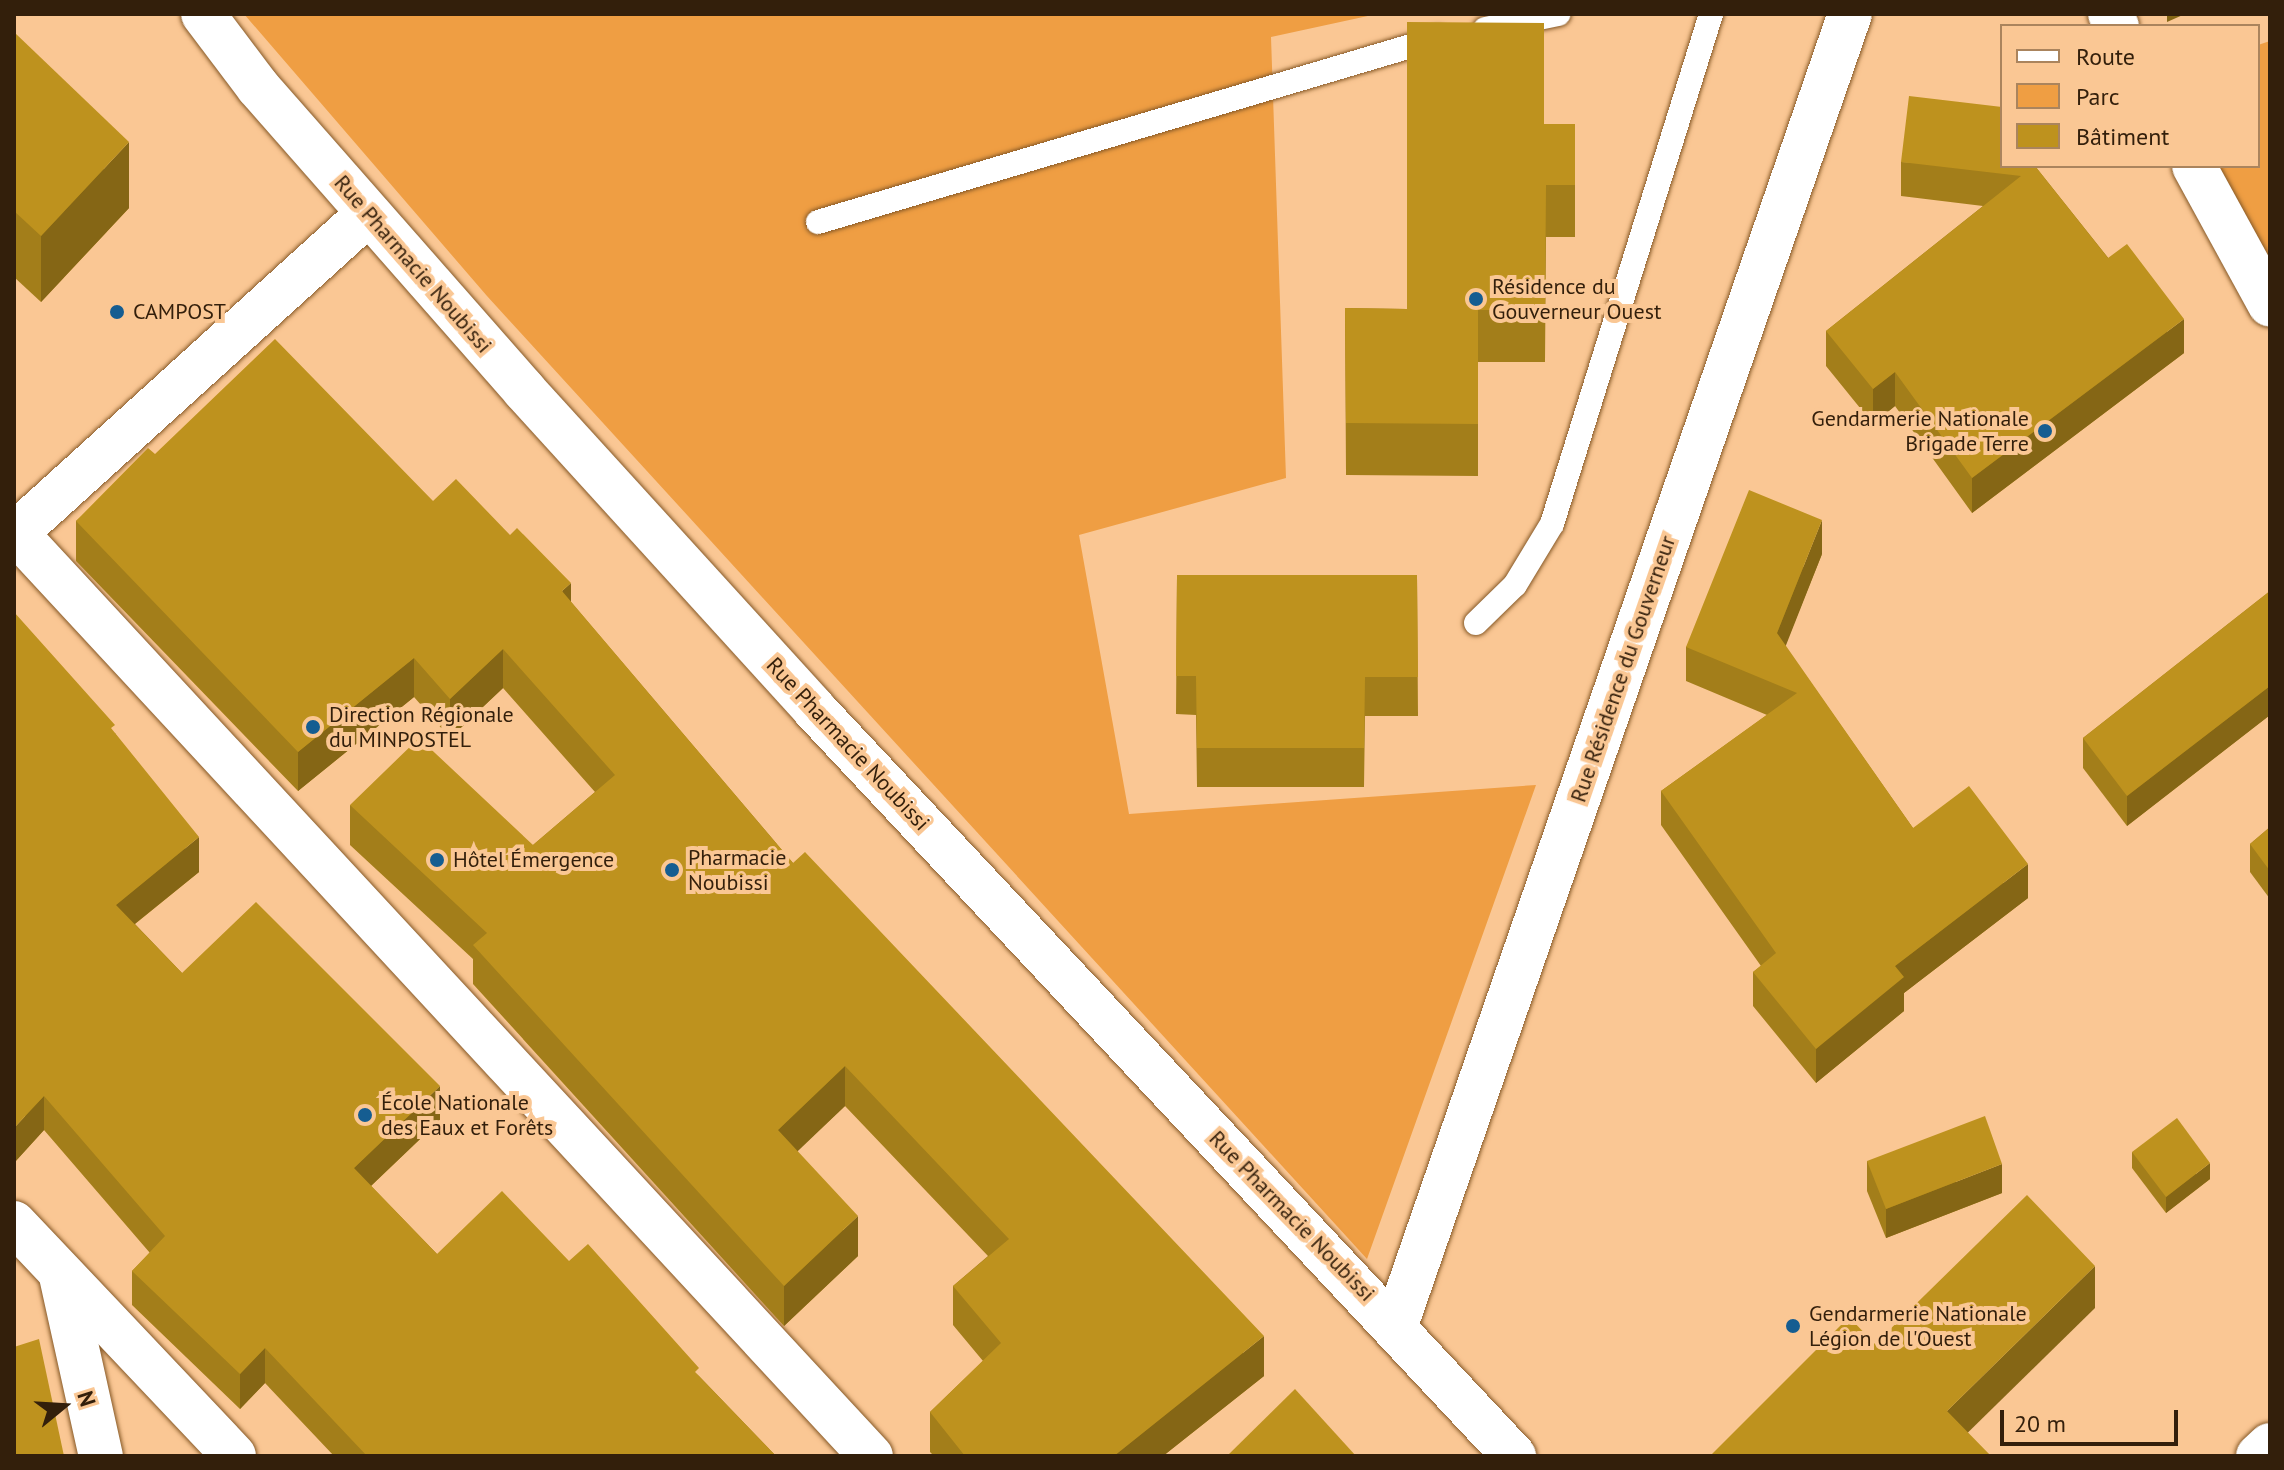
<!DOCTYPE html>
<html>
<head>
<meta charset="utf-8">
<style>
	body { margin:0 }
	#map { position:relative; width:2284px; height:1470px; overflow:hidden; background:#fac794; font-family:"PT Sans",sans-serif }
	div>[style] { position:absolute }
	.green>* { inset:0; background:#ef9e43 }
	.roads { filter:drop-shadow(0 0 2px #865927) drop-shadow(0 0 2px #865927) }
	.service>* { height:24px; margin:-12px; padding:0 12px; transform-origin:12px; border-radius:12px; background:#fff }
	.minor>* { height:44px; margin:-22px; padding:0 22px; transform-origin:22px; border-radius:22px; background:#fff }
	.tertiary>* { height:44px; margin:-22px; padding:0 22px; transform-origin:22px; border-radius:22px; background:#fff }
	.wall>* { inset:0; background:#a37e1a }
	.shaded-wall>* { inset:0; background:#856615 }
	.building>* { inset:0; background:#be921e }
	.dots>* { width:22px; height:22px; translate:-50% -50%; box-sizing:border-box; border:4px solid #fac794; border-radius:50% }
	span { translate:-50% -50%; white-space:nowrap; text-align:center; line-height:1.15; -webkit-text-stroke:8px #fac794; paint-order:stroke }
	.street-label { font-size:22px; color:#331f0b }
	.poi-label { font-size:22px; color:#331f0b }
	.left { translate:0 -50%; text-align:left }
	.right { translate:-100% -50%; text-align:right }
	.frame { position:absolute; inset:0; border:16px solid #331f0b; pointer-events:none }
	.legend { position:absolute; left:2000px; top:24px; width:260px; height:144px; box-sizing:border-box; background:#fac794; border:2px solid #aa845d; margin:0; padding:10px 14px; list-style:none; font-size:24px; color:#331f0b }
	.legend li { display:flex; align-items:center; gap:16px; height:40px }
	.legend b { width:40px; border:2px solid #aa845d }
	.north { position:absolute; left:24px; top:1366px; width:80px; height:80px; -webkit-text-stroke:6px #fac794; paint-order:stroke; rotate:72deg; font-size:22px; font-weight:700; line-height:32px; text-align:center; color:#331f0b }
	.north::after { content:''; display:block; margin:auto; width:28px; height:36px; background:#331f0b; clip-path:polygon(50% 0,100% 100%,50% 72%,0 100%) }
	.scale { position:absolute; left:2000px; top:1410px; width:178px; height:36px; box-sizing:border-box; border:4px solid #331f0b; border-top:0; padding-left:10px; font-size:24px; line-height:28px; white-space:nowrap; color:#331f0b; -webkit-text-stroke:6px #fac794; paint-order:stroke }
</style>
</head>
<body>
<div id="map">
	<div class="green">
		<i style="clip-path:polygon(244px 14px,1377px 14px,1271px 37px,1286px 478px,1079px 535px,1129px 814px,1536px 785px,1367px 1259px,487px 296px)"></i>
		<i style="clip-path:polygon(2270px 41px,2270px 260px,2215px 166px,2258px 166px,2258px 45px)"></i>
	</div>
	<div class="roads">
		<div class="service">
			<i style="left:1485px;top:29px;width:75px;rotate:-11.6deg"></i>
			<i style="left:818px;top:222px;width:647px;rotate:-16.53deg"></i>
			<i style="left:1476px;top:623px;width:54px;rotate:-44.3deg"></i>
			<i style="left:1515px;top:585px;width:71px;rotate:-58.8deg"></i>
			<i style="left:1552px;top:524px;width:534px;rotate:-72.68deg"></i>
		</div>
		<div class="minor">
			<i style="left:203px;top:14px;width:91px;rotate:53deg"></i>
			<i style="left:258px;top:87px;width:403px;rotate:48.7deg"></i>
			<i style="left:524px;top:390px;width:431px;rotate:47.7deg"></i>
			<i style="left:814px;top:709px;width:1024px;rotate:46.86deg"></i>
			<i style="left:2110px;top:14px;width:14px;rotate:60deg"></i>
			<i style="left:2194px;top:166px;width:158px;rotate:61.3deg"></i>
			<i style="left:14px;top:531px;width:1261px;rotate:47.19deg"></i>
			<i style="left:16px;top:533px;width:475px;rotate:-42.2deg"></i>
			<i style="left:14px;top:1223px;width:320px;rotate:46.6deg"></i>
			<i style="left:61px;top:1276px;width:184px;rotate:77.5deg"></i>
			<i style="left:1396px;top:1325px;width:1387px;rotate:-70.9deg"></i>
		</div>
		<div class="tertiary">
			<i style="left:2258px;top:1456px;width:16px;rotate:-43deg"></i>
		</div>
	</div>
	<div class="wall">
		<i style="clip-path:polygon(14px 32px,129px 208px,41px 302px,14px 277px)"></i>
		<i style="clip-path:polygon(1544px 124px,1575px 124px,1575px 237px,1546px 237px,1545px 362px,1478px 362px,1478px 476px,1346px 475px,1345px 308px,1407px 309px)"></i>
		<i style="clip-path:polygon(1901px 162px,2002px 166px,2035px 166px,2184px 353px,1972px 513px,1895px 406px,1873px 424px,1826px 366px,1826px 331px,1983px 206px,1901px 196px)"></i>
		<i style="clip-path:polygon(155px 454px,433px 501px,571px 602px,793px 863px,1264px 1376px,1163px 1456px,934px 1456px,930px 1452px,930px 1412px,983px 1361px,953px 1325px,953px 1286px,988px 1256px,845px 1106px,797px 1151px,858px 1256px,784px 1326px,473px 984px,473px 959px,350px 845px,350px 805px,533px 845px,595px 792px,503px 688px,450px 738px,414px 697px,298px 791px,76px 561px,76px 521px)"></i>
		<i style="clip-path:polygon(1822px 554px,1785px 646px,1913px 828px,2028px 898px,1904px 993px,1904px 1011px,1816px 1083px,1753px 1006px,1753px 972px,1761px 966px,1661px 825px,1661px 791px,1767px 715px,1686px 681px,1686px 647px)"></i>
		<i style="clip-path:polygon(1177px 575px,1417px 575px,1418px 716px,1365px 716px,1364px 787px,1197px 787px,1196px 715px,1176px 714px)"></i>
		<i style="clip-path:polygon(2270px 591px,2270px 715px,2127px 826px,2083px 768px,2083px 738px)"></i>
		<i style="clip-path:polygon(115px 733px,199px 872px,135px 924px,182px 973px,440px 1120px,371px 1186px,437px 1254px,569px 1261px,699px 1376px,776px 1456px,334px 1456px,265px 1383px,240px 1409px,132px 1305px,132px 1271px,150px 1253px,44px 1130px,14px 1163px)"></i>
		<i style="clip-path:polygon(2270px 827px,2270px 899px,2250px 872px,2250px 844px)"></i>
		<i style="clip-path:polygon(2132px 1152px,2210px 1179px,2166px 1213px,2132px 1168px)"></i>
		<i style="clip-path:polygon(1867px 1161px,2002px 1193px,1886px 1238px,1867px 1191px)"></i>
	</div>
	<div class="shaded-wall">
		<i style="clip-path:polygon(2167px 14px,2185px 14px,2167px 22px)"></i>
		<i style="clip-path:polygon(129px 142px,129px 208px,41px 302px,41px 236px)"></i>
		<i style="clip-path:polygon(2184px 319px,2184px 353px,1972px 513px,1972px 478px)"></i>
		<i style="clip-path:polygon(1895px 372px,1895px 406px,1873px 424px,1873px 389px)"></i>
		<i style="clip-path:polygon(1822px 520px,1822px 554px,1777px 668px,1777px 633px)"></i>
		<i style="clip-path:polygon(571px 583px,571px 622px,562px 591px)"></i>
		<i style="clip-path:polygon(503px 649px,503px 688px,450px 738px,450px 699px)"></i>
		<i style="clip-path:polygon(414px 658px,414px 697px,298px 791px,298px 752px)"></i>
		<i style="clip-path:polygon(2270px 686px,2270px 715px,2127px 826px,2127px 796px)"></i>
		<i style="clip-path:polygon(199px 837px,199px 872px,116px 939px,116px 905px)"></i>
		<i style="clip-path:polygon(2028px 864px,2028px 898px,1904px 993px,1904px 1011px,1816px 1083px,1816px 1049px,1895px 966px)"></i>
		<i style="clip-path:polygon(845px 1066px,845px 1106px,778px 1170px,778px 1130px)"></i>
		<i style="clip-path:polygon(440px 1086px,440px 1120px,354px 1202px,354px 1168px)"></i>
		<i style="clip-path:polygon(44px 1096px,44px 1130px,14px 1163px,14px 1128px)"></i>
		<i style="clip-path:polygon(2210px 1163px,2210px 1179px,2166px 1213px,2166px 1197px)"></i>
		<i style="clip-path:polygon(2002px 1164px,2002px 1193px,1886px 1238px,1886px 1209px)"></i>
		<i style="clip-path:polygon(858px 1216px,858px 1256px,784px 1326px,784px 1286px)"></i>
		<i style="clip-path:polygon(2095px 1266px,2095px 1308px,1947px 1453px,1947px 1411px)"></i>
		<i style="clip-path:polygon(1264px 1336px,1264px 1376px,1163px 1456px,1114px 1456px)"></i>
		<i style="clip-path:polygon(265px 1348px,265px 1383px,240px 1409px,240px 1374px)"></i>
	</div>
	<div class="building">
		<i style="clip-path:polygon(1407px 22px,1544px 23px,1544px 124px,1575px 124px,1575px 185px,1546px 185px,1545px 310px,1478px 310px,1478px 424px,1346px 423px,1345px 308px,1407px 309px)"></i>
		<i style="clip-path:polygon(14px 32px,129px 142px,41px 236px,14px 211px)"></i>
		<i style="clip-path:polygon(1909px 96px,2002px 107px,2002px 166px,2035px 166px,2108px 258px,2127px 244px,2184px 319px,1972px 478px,1895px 372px,1873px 389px,1826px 331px,2021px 176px,1901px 162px)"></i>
		<i style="clip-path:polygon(275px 339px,433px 501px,456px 479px,510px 535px,517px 528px,571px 583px,562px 591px,793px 863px,805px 852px,1264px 1336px,1114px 1456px,965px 1456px,930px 1412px,1001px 1343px,953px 1286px,1009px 1239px,845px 1066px,778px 1130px,858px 1216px,784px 1286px,473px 945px,487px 933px,350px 805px,419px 738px,533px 845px,615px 775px,503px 649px,450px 699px,414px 658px,298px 752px,76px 521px,148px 448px,155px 454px)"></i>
		<i style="clip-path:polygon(1749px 490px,1822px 520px,1777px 633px,1913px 828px,1969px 786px,2028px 864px,1895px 966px,1904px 977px,1816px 1049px,1753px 972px,1776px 953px,1661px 791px,1797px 693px,1686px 647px)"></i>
		<i style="clip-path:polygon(1177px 575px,1417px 575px,1418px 677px,1365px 677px,1364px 748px,1197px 748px,1196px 676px,1176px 676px)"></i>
		<i style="clip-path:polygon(2270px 591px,2270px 686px,2127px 796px,2083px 738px)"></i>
		<i style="clip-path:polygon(14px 612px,115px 725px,111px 728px,199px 837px,116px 905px,182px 973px,256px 902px,440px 1086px,354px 1168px,437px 1254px,502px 1191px,569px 1261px,588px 1244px,699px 1368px,695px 1372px,776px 1456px,367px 1456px,265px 1348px,240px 1374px,132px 1271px,165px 1236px,44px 1096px,14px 1128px)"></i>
		<i style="clip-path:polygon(2270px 827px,2270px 871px,2250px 844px)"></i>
		<i style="clip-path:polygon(1985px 1116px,2002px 1164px,1886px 1209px,1867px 1161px)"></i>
		<i style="clip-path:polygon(2177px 1118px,2210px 1163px,2166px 1197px,2132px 1152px)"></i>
		<i style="clip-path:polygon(2027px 1195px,2095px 1266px,1947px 1411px,1991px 1456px,1710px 1456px,1849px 1317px,1875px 1344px)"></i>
		<i style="clip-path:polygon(39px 1339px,64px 1456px,14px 1456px,14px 1347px)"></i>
		<i style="clip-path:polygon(1295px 1389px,1356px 1456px,1227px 1456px)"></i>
	</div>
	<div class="dots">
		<i style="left:1476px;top:299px;background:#155d91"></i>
		<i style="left:117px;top:312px;background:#155d91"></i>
		<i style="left:2045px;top:431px;background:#155d91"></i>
		<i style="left:313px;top:727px;background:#155d91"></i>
		<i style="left:437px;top:860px;background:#155d91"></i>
		<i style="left:672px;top:870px;background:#155d91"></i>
		<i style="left:365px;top:1115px;background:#155d91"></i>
		<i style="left:1793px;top:1326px;background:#155d91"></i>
	</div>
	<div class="street-label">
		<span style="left:413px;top:264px;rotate:49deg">Rue Pharmacie Noubissi</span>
		<span style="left:1623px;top:669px;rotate:-71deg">Rue Résidence du Gouverneur</span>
		<span style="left:848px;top:744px;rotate:47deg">Rue Pharmacie Noubissi</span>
		<span style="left:1292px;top:1216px;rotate:46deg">Rue Pharmacie Noubissi</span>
	</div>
	<div class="poi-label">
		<span class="left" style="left:1492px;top:299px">Résidence du<br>Gouverneur Ouest</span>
		<span class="left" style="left:133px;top:312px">CAMPOST</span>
		<span class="right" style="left:2029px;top:431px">Gendarmerie Nationale<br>Brigade Terre</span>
		<span class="left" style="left:329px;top:727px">Direction Régionale<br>du MINPOSTEL</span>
		<span class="left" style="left:688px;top:870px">Pharmacie<br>Noubissi</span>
		<span class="left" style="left:453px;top:860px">Hôtel Émergence</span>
		<span class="left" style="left:381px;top:1115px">École Nationale<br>des Eaux et Forêts</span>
		<span class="left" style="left:1809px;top:1326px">Gendarmerie Nationale<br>Légion de l'Ouest</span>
	</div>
	<div class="frame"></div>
	<ul class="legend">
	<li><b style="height:10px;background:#fff"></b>Route</li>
	<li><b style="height:22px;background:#ef9e43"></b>Parc</li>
	<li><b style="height:22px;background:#be921e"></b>Bâtiment</li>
	</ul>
	<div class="north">N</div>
	<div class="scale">20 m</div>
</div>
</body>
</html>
